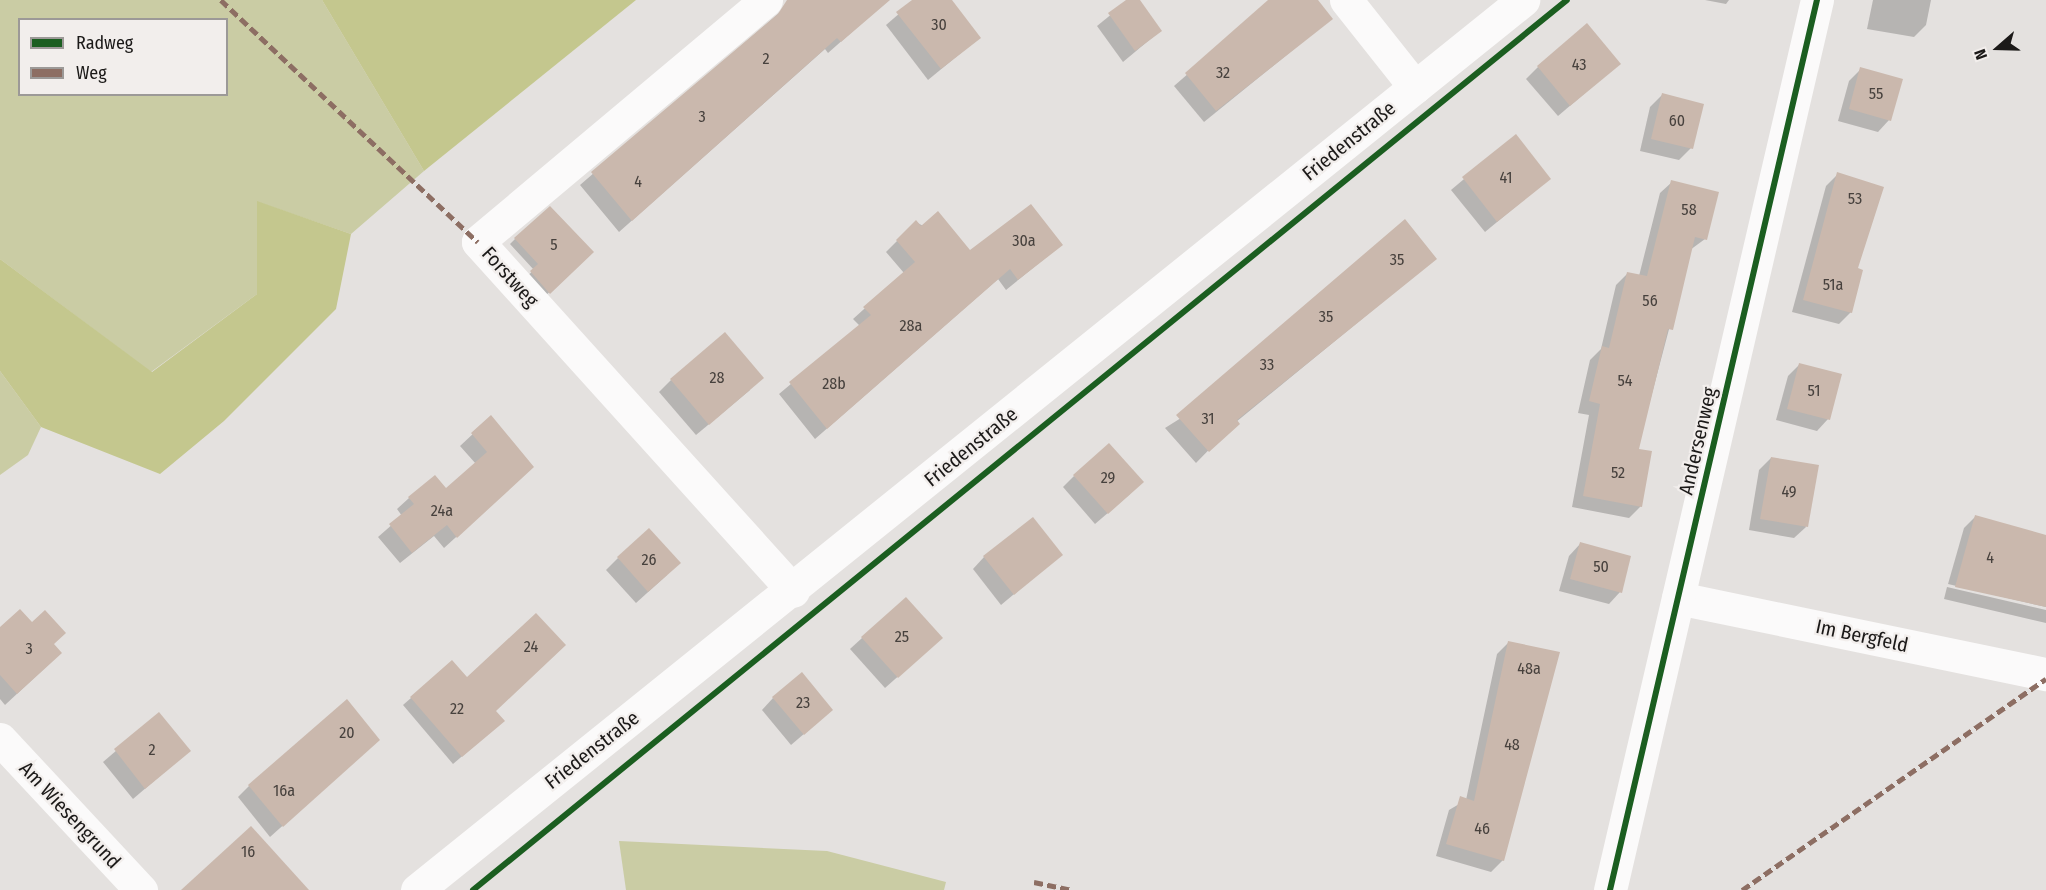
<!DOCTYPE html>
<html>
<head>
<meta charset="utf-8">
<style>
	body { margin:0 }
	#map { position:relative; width:2046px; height:890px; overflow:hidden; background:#e4e1df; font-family:"Fira Sans Condensed",sans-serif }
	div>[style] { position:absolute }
	.green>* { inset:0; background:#cacca4 }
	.forest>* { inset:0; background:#c4c78e }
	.shadow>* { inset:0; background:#0003 }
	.building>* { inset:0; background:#cab8ad }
	.street>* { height:33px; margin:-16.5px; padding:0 16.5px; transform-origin:16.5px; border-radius:16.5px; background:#fbfafa }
	.secondary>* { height:33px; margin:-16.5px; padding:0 16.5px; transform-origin:16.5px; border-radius:16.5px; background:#fbfafa }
	.quiet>* { height:4.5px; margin-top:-2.25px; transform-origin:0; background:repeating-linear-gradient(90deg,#8d6e63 0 9px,transparent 0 13.5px) }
	.cycleway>* { height:6px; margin:-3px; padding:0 3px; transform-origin:3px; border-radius:3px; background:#1b5e20 }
	span { translate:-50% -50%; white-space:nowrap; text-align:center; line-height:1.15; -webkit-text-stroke:4.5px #f2eeec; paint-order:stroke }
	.number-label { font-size:16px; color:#47413d }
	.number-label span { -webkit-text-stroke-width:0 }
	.street-label { font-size:20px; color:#1b1918 }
	.legend { position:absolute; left:18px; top:18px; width:210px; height:78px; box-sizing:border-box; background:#f2eeec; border:2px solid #9c9997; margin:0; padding:8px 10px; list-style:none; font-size:18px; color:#1b1918 }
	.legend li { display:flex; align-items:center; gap:12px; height:30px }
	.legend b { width:30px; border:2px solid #9c9997 }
	.north { position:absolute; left:1968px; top:18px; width:60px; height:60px; -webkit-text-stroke:4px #f2eeec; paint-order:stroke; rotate:250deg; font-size:16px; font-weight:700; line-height:24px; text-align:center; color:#1b1918 }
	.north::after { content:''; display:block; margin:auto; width:21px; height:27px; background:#1b1918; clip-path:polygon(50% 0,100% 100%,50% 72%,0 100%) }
</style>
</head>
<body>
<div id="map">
	<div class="green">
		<i style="clip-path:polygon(evenodd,0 0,322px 0,424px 171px,351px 234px,258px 202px,257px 294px,151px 372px,0 259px,0 0,20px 20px,226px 20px,226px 94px,20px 94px,20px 20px)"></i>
		<i style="clip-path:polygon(0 371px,41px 427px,28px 455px,0 475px)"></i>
		<i style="clip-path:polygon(619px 841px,827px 851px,946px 882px,944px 890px,626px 890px)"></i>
	</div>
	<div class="forest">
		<i style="clip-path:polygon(322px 0,636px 0,424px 171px)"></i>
		<i style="clip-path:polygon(257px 201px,351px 234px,336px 309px,224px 421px,160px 474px,41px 427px,0 371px,0 259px,152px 372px,257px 294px)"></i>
	</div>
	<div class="shadow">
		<i style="clip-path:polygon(794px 0,872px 0,879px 8px,828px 53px,825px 49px,619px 232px,580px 185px)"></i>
		<i style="clip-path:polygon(915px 0,950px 0,979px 38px,928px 80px,886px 25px)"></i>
		<i style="clip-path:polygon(1129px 0,1138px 0,1160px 31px,1123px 62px,1097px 26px)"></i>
		<i style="clip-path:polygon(1273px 0,1317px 0,1331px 19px,1204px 122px,1174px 86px)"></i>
		<i style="clip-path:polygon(1705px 0,1729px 0,1726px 4px)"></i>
		<i style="clip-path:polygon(1873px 0,1931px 0,1926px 25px,1914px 37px,1867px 29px)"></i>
		<i style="clip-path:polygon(1619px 64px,1558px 116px,1526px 79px,1538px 67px)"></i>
		<i style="clip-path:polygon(1861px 69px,1889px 120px,1878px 132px,1838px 121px,1849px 81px)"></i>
		<i style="clip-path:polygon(1662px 95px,1691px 148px,1679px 160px,1640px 151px,1650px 107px)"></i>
		<i style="clip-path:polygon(1515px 136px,1549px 179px,1485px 232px,1451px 190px)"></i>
		<i style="clip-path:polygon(1838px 174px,1851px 312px,1839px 324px,1792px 312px,1826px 186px)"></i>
		<i style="clip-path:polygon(1672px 182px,1705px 239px,1690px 250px,1637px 450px,1641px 506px,1629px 518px,1572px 507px,1589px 415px,1578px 413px,1590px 360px,1601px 349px,1616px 285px,1627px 274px,1639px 276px,1660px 193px)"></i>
		<i style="clip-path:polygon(916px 222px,970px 252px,1061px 245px,1006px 290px,998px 279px,815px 439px,779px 394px,860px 326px,853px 319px,904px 273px,886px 252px)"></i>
		<i style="clip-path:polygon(515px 239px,592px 252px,543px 298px,525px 278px,534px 270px,510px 244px)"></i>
		<i style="clip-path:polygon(1435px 259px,1236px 422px,1196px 463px,1165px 428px)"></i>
		<i style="clip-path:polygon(1800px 364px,1828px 419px,1817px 431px,1776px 420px,1788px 376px)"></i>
		<i style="clip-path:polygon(671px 380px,750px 390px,696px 435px,659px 392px)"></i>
		<i style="clip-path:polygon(490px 418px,521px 478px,444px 548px,434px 536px,400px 563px,378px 537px,402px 516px,397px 509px,409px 498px,446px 490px,476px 464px,460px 446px)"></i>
		<i style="clip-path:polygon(1771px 458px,1806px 527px,1794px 538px,1749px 530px,1759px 470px)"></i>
		<i style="clip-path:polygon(1074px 476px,1130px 494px,1095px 524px,1063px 487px)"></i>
		<i style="clip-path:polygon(1976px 516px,2046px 537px,2046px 607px,1948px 584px,1964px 528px)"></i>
		<i style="clip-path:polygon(1580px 544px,1620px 592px,1609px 604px,1559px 591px,1569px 556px)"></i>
		<i style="clip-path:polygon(1061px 555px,1001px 605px,973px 569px,984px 557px)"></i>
		<i style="clip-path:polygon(618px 558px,667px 575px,636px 603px,606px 570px)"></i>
		<i style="clip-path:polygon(1947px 587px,2046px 610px,2046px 623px,1944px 599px)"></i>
		<i style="clip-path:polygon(0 629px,52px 645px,48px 665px,5px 705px,0 699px)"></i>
		<i style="clip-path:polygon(862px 638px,929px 649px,885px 688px,850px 649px)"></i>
		<i style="clip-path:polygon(1509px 642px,1503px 860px,1491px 872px,1436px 856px,1449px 810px,1466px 800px,1497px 654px)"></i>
		<i style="clip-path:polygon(452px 662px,495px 711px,495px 728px,453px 764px,403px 705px)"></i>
		<i style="clip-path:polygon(773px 698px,819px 721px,791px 745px,762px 710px)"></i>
		<i style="clip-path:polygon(159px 714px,189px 751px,133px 799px,103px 762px)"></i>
		<i style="clip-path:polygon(366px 751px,270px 837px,238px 797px,249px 786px)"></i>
	</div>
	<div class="building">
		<i style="clip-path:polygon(787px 0,890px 0,841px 42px,837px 38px,632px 221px,591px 172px,778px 14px)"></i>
		<i style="clip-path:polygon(912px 0,952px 0,981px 38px,941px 69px,896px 12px)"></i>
		<i style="clip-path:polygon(1126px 0,1140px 0,1162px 31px,1135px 51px,1108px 13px)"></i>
		<i style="clip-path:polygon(1268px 0,1318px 0,1333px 19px,1216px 111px,1185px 73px)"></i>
		<i style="clip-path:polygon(1587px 23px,1621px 64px,1570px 106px,1537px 66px)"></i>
		<i style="clip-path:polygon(1860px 67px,1903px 79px,1891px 121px,1849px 109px)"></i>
		<i style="clip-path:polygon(1662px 93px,1704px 104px,1693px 149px,1651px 139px)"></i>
		<i style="clip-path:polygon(1516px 134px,1551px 179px,1497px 222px,1462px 177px)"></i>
		<i style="clip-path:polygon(1837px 172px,1884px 187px,1858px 268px,1863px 270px,1852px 313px,1803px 300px)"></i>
		<i style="clip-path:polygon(1671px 180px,1719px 192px,1707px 240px,1695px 237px,1673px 330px,1668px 329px,1639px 449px,1652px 451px,1642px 507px,1583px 496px,1600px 404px,1589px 401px,1602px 346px,1609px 348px,1627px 272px,1647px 276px)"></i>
		<i style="clip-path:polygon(1031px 204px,1063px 245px,1018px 280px,1010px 269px,827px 429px,789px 382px,871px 315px,863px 307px,915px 262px,896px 240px,916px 220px,921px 226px,938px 211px,970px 250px)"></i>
		<i style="clip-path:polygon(550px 206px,594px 252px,550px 294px,530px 271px,538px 264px,514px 238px)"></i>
		<i style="clip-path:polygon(1405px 219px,1437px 259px,1237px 420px,1240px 424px,1209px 452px,1176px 415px)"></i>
		<i style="clip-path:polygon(725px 332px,764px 378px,709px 425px,670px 379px)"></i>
		<i style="clip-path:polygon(1799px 363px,1842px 374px,1830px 420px,1787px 409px)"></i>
		<i style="clip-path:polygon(491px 415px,534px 467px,457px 538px,447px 525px,412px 553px,389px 524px,414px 504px,408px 497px,435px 475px,446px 488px,487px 452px,471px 433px)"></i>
		<i style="clip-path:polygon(1109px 443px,1144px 482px,1108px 514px,1073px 475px)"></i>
		<i style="clip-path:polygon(1771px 457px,1819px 465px,1808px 527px,1760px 519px)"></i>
		<i style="clip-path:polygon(1975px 515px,2046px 535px,2046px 607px,1955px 587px)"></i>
		<i style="clip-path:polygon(1033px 517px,1063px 555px,1014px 595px,983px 556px)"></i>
		<i style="clip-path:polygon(649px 528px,681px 563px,648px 592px,617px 557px)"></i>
		<i style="clip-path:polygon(1580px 542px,1631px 556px,1622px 593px,1570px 579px)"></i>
		<i style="clip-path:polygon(906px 597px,943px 638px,898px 678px,861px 637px)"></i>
		<i style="clip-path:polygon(20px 609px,32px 622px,45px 610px,66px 633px,54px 644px,62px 653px,17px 694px,0 675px,0 627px)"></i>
		<i style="clip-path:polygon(536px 613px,566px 645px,496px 711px,505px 721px,462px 757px,410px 697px,452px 660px,467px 677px)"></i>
		<i style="clip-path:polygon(1508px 641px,1560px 652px,1504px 861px,1446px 844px,1460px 796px,1474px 801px)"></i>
		<i style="clip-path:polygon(802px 672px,833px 710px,804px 735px,772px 697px)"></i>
		<i style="clip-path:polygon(347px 699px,380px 740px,283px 827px,248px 785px)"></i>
		<i style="clip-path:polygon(159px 712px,191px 751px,145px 789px,114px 749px)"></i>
		<i style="clip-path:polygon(251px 826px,309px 890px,181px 890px)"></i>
	</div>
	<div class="street">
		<i style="left:766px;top:0;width:376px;rotate:140deg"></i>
		<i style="left:478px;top:242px;width:470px;rotate:47.9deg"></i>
		<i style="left:1346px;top:0;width:111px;rotate:51.6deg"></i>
		<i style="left:1678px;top:598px;width:376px;rotate:11.7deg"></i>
		<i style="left:0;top:739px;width:207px;rotate:47deg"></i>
		<i style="left:1610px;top:890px;width:914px;rotate:-76.91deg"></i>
	</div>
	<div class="secondary">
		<i style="left:417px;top:890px;width:1420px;rotate:-38.82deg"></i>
	</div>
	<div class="quiet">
		<i style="left:221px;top:0;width:353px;rotate:43.3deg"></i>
		<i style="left:1034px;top:882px;width:40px;rotate:12deg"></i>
		<i style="left:1742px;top:890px;width:370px;rotate:-34.8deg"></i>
	</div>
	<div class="cycleway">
		<i style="left:473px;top:890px;width:1410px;rotate:-39.13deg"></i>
		<i style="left:1610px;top:890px;width:914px;rotate:-76.91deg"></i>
	</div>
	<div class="number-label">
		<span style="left:939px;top:25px">30</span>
		<span style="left:766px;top:59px">2</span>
		<span style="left:1579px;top:65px">43</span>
		<span style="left:1223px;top:73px">32</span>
		<span style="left:1876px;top:94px">55</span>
		<span style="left:702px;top:117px">3</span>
		<span style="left:1677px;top:121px">60</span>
		<span style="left:1506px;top:178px">41</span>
		<span style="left:638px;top:182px">4</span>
		<span style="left:1855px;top:199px">53</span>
		<span style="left:1689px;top:210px">58</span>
		<span style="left:1024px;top:241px">30a</span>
		<span style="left:554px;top:245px">5</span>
		<span style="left:1397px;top:260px">35</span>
		<span style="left:1833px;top:285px">51a</span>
		<span style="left:1650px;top:301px">56</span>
		<span style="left:1326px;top:317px">35</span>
		<span style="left:911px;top:326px">28a</span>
		<span style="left:1267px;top:365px">33</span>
		<span style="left:717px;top:378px">28</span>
		<span style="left:1625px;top:381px">54</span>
		<span style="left:834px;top:384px">28b</span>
		<span style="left:1814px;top:391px">51</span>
		<span style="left:1208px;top:419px">31</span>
		<span style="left:1618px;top:473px">52</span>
		<span style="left:1108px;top:478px">29</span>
		<span style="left:1789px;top:492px">49</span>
		<span style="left:442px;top:511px">24a</span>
		<span style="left:1990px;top:558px">4</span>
		<span style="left:649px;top:560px">26</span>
		<span style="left:1601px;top:567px">50</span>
		<span style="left:902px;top:637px">25</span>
		<span style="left:531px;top:647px">24</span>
		<span style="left:29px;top:649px">3</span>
		<span style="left:1529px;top:669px">48a</span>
		<span style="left:803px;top:703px">23</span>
		<span style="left:457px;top:709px">22</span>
		<span style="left:347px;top:733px">20</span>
		<span style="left:1512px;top:745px">48</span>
		<span style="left:152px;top:750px">2</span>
		<span style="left:284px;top:791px">16a</span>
		<span style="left:1482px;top:829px">46</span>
		<span style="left:248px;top:852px">16</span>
	</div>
	<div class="street-label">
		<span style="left:1349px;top:141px;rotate:-39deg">Friedenstraße</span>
		<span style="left:510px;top:277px;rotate:48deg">Forstweg</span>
		<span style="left:1698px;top:441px;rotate:-77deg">Andersenweg</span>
		<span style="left:971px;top:447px;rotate:-39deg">Friedenstraße</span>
		<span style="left:1862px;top:636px;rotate:12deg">Im Bergfeld</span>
		<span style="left:592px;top:750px;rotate:-38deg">Friedenstraße</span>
		<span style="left:70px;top:815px;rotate:47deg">Am Wiesengrund</span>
	</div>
	<ul class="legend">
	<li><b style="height:8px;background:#1b5e20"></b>Radweg</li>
	<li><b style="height:8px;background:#8d6e63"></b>Weg</li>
	</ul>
	<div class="north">N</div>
</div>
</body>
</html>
